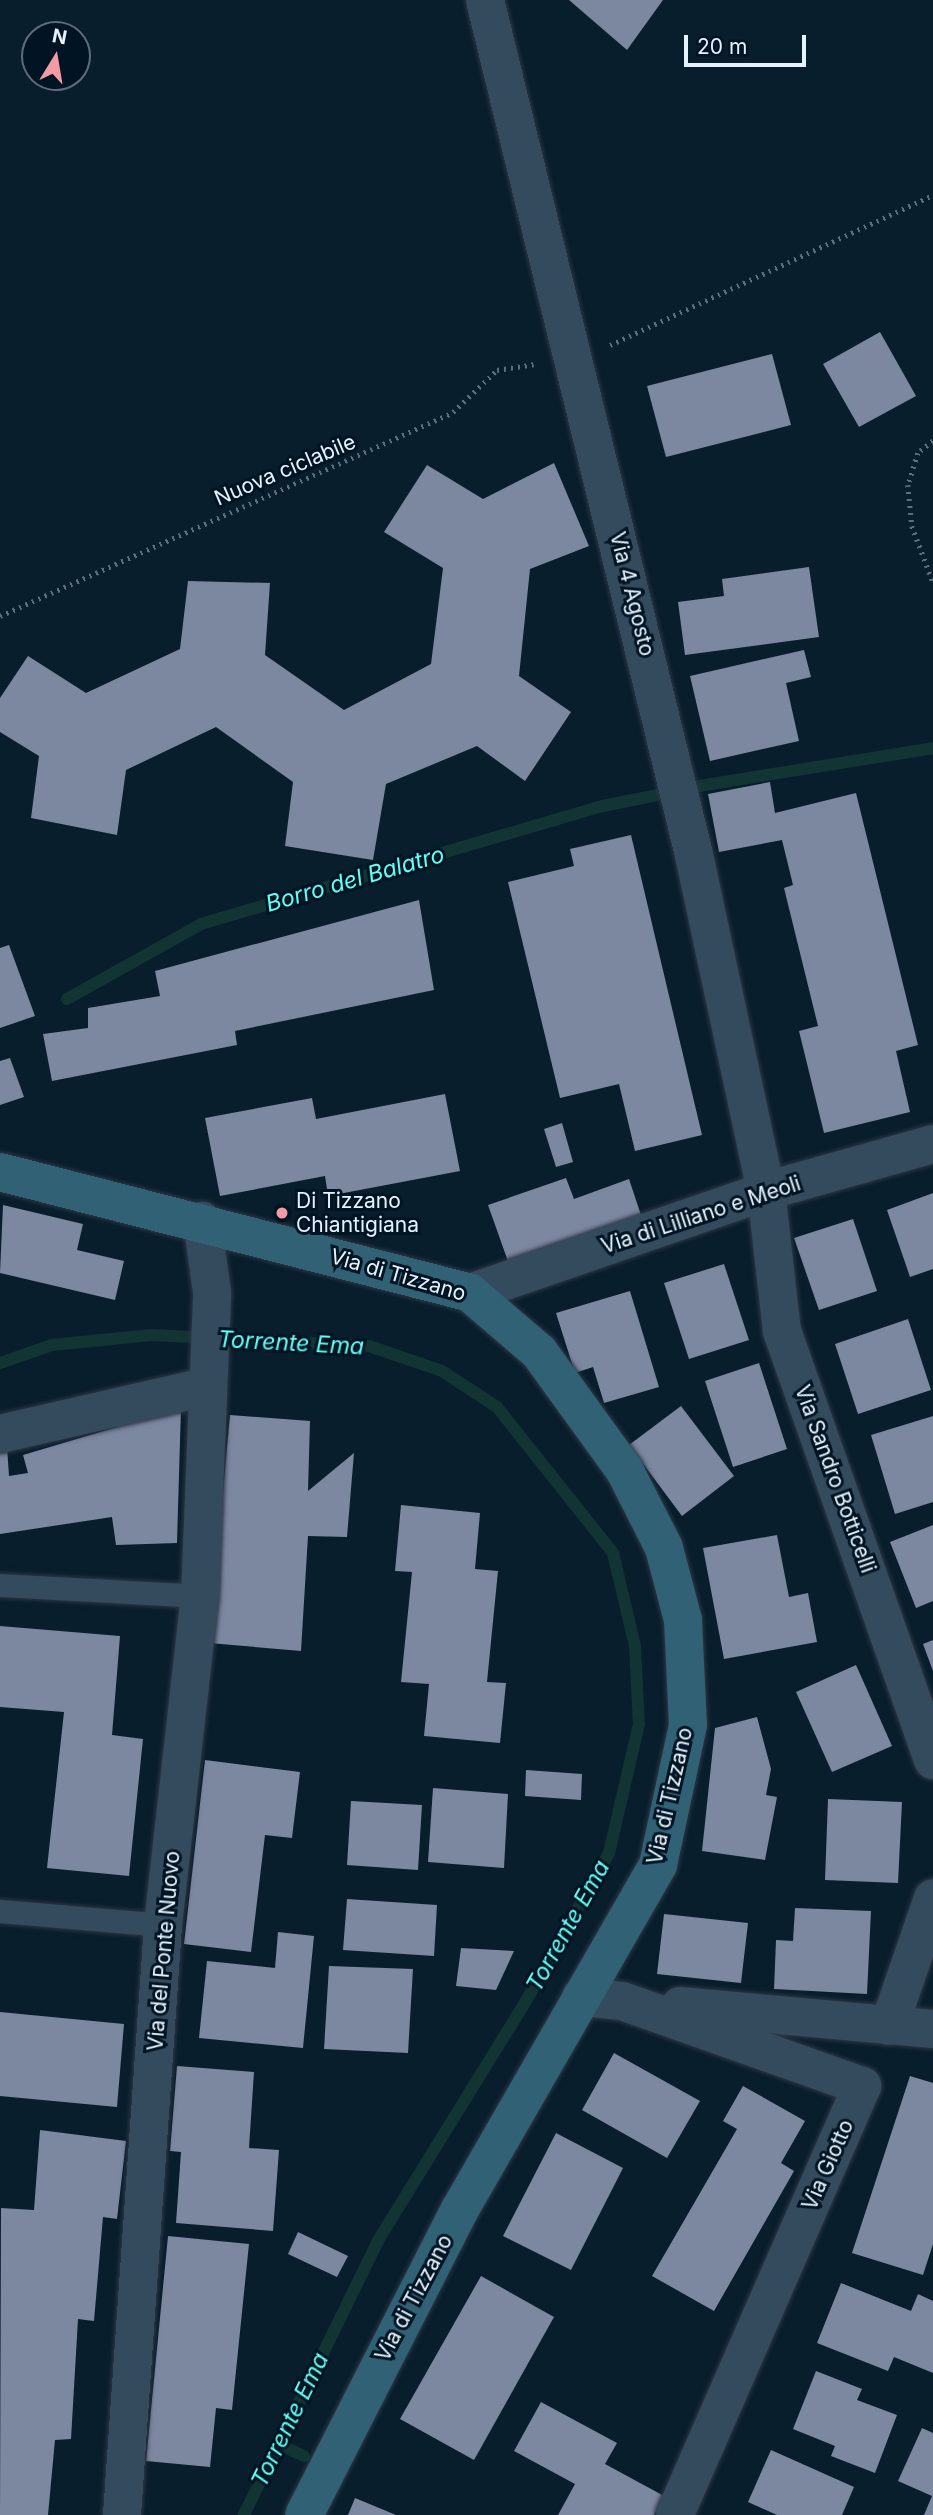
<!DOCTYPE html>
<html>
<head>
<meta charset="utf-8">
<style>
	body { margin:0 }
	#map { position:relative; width:933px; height:2515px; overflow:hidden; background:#081e2d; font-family:Inter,sans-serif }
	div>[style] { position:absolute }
	.stream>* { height:12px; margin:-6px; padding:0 6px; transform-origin:6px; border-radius:6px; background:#123533 }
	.building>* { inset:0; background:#7c87a0 }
	.path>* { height:4.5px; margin-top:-2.25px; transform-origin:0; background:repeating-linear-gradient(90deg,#5d6f7d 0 2px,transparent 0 7px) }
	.roads { filter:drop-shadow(0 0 2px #2e3644) drop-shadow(0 0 2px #2e3644) }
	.lane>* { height:23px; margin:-11.5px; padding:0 11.5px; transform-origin:11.5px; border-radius:11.5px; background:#344b5d }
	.street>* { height:38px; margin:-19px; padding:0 19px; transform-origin:19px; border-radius:19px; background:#344b5d }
	.secondary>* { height:38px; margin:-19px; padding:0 19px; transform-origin:19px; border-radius:19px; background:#316174 }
	.dots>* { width:19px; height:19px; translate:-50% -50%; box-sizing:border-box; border:4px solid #011423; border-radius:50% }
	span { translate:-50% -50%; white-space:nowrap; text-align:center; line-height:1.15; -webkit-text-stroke:6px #011423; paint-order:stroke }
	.street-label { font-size:21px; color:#e6f3fe }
	.poi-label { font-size:21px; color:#e6f3fe }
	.left { translate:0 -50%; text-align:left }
	.water-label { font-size:23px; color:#61fff6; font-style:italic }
	.north { position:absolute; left:21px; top:21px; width:70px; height:70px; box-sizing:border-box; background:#011423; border:2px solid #5d6d7b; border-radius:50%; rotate:11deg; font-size:19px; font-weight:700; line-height:28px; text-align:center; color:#e6f3fe }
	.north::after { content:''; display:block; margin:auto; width:24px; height:32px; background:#f49aa4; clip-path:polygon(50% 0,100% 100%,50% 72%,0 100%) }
	.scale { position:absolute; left:684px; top:35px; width:122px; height:32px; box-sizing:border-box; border:4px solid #e6f3fe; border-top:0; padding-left:9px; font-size:21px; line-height:24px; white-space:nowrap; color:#e6f3fe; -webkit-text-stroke:5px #011423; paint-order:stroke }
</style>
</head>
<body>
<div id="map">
	<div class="stream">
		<i style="left:699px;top:786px;width:237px;rotate:-9.2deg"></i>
		<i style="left:67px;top:999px;width:154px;rotate:-29.2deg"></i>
		<i style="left:201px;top:924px;width:419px;rotate:-16.4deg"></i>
		<i style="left:603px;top:806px;width:55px;rotate:-11.5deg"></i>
		<i style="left:0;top:1363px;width:55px;rotate:-19.1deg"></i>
		<i style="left:52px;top:1345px;width:100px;rotate:-5.7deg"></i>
		<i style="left:152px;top:1335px;width:217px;rotate:2.9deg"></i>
		<i style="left:369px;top:1346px;width:77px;rotate:18.9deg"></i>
		<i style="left:442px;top:1371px;width:66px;rotate:33.2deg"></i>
		<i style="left:497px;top:1407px;width:186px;rotate:51.5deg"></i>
		<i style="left:613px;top:1553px;width:96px;rotate:76.7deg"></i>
		<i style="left:635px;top:1646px;width:78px;rotate:87.1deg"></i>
		<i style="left:639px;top:1724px;width:132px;rotate:103.1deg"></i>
		<i style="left:609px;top:1853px;width:170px;rotate:119.3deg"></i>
		<i style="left:526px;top:2001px;width:282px;rotate:121.7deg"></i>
		<i style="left:378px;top:2241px;width:305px;rotate:116.1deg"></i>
		<i style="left:276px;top:2443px;width:31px;rotate:25deg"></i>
	</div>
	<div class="building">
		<i style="clip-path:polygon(569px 0,663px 0,627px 50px)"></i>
		<i style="clip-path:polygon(880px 332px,916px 396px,859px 427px,823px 364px)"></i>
		<i style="clip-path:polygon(772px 354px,791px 425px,666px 457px,647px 386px)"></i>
		<i style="clip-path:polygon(554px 463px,589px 546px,530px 569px,519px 676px,571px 712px,525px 781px,477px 746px,386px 784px,373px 860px,285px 846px,293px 782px,216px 727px,126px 770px,117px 835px,31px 818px,39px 756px,0 732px,0 698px,28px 656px,86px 693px,180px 649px,188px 581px,270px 583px,265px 655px,344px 710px,431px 664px,443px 568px,384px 532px,427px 465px,483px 499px)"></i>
		<i style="clip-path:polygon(809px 567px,819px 637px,685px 655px,678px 602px,724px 596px,722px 579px)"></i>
		<i style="clip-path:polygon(804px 650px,811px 677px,786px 683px,799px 741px,710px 761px,690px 676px)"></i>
		<i style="clip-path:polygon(770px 782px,775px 813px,856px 793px,918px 1045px,896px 1051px,910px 1112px,824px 1133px,799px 1031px,818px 1026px,784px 888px,793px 885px,782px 840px,719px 852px,708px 794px)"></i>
		<i style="clip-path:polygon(631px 835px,702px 1135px,635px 1151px,619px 1084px,560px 1098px,508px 882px,574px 866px,570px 849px)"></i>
		<i style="clip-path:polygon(419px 900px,434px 990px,235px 1031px,237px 1045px,52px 1081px,43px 1034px,88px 1028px,88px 1008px,160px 996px,155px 971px)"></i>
		<i style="clip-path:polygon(9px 945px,35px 1016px,0 1028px,0 948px)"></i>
		<i style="clip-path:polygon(10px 1058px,24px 1097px,0 1105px,0 1061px)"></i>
		<i style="clip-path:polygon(445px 1094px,460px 1171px,328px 1196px,325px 1176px,220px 1196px,205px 1118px,312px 1098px,316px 1119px)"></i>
		<i style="clip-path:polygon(562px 1123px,573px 1162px,556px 1167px,544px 1129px)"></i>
		<i style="clip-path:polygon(566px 1178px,574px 1199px,629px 1179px,643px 1221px,510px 1267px,488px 1205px)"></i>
		<i style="clip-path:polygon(933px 1193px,933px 1269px,910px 1277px,887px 1210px)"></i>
		<i style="clip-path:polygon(3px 1205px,83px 1224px,77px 1250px,124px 1261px,115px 1300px,0 1273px)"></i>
		<i style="clip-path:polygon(853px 1219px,877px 1291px,819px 1310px,794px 1238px)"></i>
		<i style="clip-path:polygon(724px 1264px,749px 1340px,689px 1359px,664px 1283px)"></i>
		<i style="clip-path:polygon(630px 1291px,659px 1387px,604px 1403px,593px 1367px,575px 1373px,556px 1313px)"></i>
		<i style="clip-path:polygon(908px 1319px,931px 1390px,858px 1414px,835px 1344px)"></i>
		<i style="clip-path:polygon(759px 1363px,787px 1449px,733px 1467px,705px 1381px)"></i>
		<i style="clip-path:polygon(681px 1406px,734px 1476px,682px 1516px,629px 1445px)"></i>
		<i style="clip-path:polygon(181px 1408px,177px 1543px,116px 1545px,112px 1517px,0 1534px,0 1447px,7px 1447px,9px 1476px,28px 1473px,23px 1455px)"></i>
		<i style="clip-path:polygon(230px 1415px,310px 1421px,308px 1491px,354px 1453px,347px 1537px,308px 1536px,301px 1651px,209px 1643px)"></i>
		<i style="clip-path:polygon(933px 1416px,933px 1502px,895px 1514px,871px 1435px)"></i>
		<i style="clip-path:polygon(401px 1505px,480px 1513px,475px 1569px,498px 1571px,487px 1682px,506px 1683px,500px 1743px,424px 1736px,429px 1684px,401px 1682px,412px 1572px,395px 1571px)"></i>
		<i style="clip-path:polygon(933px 1525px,933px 1601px,916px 1608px,890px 1542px)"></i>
		<i style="clip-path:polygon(777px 1535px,789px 1597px,808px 1593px,817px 1642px,724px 1659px,703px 1548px)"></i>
		<i style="clip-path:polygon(0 1626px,120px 1636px,112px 1735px,143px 1739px,129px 1876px,47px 1868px,64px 1712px,0 1707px)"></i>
		<i style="clip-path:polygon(933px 1640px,933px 1671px,923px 1644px)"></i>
		<i style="clip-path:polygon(856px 1665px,892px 1746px,832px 1772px,796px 1692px)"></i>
		<i style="clip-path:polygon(757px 1717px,771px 1769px,766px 1795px,777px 1797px,765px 1860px,702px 1851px,715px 1728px)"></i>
		<i style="clip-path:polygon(205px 1760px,300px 1772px,292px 1838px,265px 1835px,251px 1952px,184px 1944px)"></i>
		<i style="clip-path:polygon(526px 1770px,582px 1774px,581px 1800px,525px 1796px)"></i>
		<i style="clip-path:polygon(433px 1788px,508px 1794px,504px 1868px,428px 1862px)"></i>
		<i style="clip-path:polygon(828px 1799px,902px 1802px,898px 1883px,825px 1880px)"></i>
		<i style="clip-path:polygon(351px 1801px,422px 1805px,418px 1870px,347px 1865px)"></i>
		<i style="clip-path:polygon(347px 1899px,437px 1905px,434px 1956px,343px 1950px)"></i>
		<i style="clip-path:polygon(795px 1908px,871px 1911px,867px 1994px,774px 1989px,776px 1940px,793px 1941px)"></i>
		<i style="clip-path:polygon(664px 1914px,748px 1923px,741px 1983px,657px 1974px)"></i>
		<i style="clip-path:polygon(278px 1932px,314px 1936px,303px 2048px,199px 2038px,207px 1961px,275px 1968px)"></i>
		<i style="clip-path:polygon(461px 1948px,514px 1951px,496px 1990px,456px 1986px)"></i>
		<i style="clip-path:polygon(329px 1966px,413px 1969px,408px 2053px,324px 2049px)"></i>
		<i style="clip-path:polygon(0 2012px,124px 2024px,117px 2107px,0 2096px)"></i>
		<i style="clip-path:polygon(614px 2053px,700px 2101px,667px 2158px,582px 2110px)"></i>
		<i style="clip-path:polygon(177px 2066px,254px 2072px,249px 2148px,279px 2150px,273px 2231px,176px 2223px,181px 2152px,170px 2151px)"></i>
		<i style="clip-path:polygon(910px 2076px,933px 2083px,933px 2244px,923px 2275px,852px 2253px)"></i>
		<i style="clip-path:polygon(743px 2086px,805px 2121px,781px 2163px,794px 2171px,714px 2311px,652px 2276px,737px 2129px,723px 2121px)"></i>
		<i style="clip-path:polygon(40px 2130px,126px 2141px,117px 2219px,103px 2217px,94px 2321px,78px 2319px,71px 2439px,55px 2440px,48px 2515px,0 2515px,1px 2208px,34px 2210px)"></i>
		<i style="clip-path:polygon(556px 2133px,623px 2168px,571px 2270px,503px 2236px)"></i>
		<i style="clip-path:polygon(298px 2232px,348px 2256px,337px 2277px,288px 2254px)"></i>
		<i style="clip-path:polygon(168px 2236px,249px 2244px,232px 2410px,216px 2408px,210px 2467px,146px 2461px)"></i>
		<i style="clip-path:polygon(481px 2276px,554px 2317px,474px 2460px,400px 2419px)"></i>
		<i style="clip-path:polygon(841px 2283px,911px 2311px,918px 2294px,933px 2301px,933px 2373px,894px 2357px,888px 2371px,817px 2343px)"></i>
		<i style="clip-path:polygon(816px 2371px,862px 2389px,857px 2400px,897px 2415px,875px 2473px,831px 2456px,835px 2446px,793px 2429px)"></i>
		<i style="clip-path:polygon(541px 2402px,617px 2443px,605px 2464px,664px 2496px,654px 2515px,558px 2515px,575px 2484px,514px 2451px)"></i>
		<i style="clip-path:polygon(922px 2428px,933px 2433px,933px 2515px,924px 2515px,932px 2496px,898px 2481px)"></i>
		<i style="clip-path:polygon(771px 2450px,854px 2487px,842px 2515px,777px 2515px,748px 2502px)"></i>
		<i style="clip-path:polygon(355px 2498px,396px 2515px,348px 2515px)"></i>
	</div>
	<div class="path">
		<i style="left:610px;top:345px;width:356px;rotate:-24.9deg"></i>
		<i style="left:933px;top:441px;width:19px;rotate:141deg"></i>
		<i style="left:918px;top:453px;width:34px;rotate:107deg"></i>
		<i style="left:908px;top:485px;width:41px;rotate:84.4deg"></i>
		<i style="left:912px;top:526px;width:60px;rotate:69.4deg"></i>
		<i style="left:0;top:616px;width:497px;rotate:-24.2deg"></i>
		<i style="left:453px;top:412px;width:61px;rotate:-43.7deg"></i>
		<i style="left:497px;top:370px;width:37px;rotate:-9deg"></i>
	</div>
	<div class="roads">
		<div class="lane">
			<i style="left:0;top:1585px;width:200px;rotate:3.1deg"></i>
			<i style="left:0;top:1911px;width:164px;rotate:4.9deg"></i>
		</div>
		<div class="street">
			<i style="left:485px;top:0;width:880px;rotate:76.26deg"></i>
			<i style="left:694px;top:855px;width:344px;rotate:77.9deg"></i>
			<i style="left:766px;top:1191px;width:141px;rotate:83.5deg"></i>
			<i style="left:782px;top:1331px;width:455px;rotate:70.6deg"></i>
			<i style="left:470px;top:1293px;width:313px;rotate:-19deg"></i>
			<i style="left:766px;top:1191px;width:173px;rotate:-15.7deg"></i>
			<i style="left:0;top:1434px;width:210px;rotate:-12.9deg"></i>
			<i style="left:581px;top:1997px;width:41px;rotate:5.6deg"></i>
			<i style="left:622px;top:2001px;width:255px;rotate:19.5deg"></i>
			<i style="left:862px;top:2086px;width:468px;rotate:113.6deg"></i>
			<i style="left:680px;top:2006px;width:254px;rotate:5.2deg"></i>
			<i style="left:889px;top:2026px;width:135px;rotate:-71deg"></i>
			<i style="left:122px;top:2515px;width:591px;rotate:-86.02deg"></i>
			<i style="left:163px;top:1925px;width:331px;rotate:-83.6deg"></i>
			<i style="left:200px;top:1596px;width:304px;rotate:-87.7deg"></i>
			<i style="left:212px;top:1292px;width:72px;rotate:-98deg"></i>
		</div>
		<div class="secondary">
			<i style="left:0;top:1172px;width:485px;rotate:14.4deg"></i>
			<i style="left:470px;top:1293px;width:91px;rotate:40.5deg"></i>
			<i style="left:539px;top:1352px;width:147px;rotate:54.1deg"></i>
			<i style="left:625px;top:1471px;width:86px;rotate:63.1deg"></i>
			<i style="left:664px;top:1548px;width:74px;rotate:75.2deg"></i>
			<i style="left:683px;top:1620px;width:105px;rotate:87.3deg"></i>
			<i style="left:688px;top:1725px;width:143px;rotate:102.1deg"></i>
			<i style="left:658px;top:1865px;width:397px;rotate:119.9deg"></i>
			<i style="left:460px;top:2209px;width:343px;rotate:117deg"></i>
		</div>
	</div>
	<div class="dots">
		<i style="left:282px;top:1213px;background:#f49aa4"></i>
	</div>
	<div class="street-label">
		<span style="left:285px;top:470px;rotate:-23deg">Nuova ciclabile</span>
		<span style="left:632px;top:594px;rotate:76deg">Via 4 Agosto</span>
		<span style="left:701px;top:1215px;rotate:-18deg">Via di Lilliano e Meoli</span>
		<span style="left:398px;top:1275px;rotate:16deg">Via di Tizzano</span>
		<span style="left:835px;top:1479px;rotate:70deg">Via Sandro Botticelli</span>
		<span style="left:670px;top:1796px;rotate:-77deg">Via di Tizzano</span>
		<span style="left:164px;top:1951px;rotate:-85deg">Via del Ponte Nuovo</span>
		<span style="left:828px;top:2165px;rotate:-66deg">Via Giotto</span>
		<span style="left:414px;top:2298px;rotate:-62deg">Via di Tizzano</span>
	</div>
	<div class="poi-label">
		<span class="left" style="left:296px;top:1213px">Di Tizzano<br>Chiantigiana</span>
	</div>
	<div class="water-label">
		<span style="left:355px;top:879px;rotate:-16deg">Borro del Balatro</span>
		<span style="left:291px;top:1343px;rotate:3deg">Torrente Ema</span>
		<span style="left:568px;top:1926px;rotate:-61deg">Torrente Ema</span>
		<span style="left:290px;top:2420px;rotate:-64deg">Torrente Ema</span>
	</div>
	<div class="north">N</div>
	<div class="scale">20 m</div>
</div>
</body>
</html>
